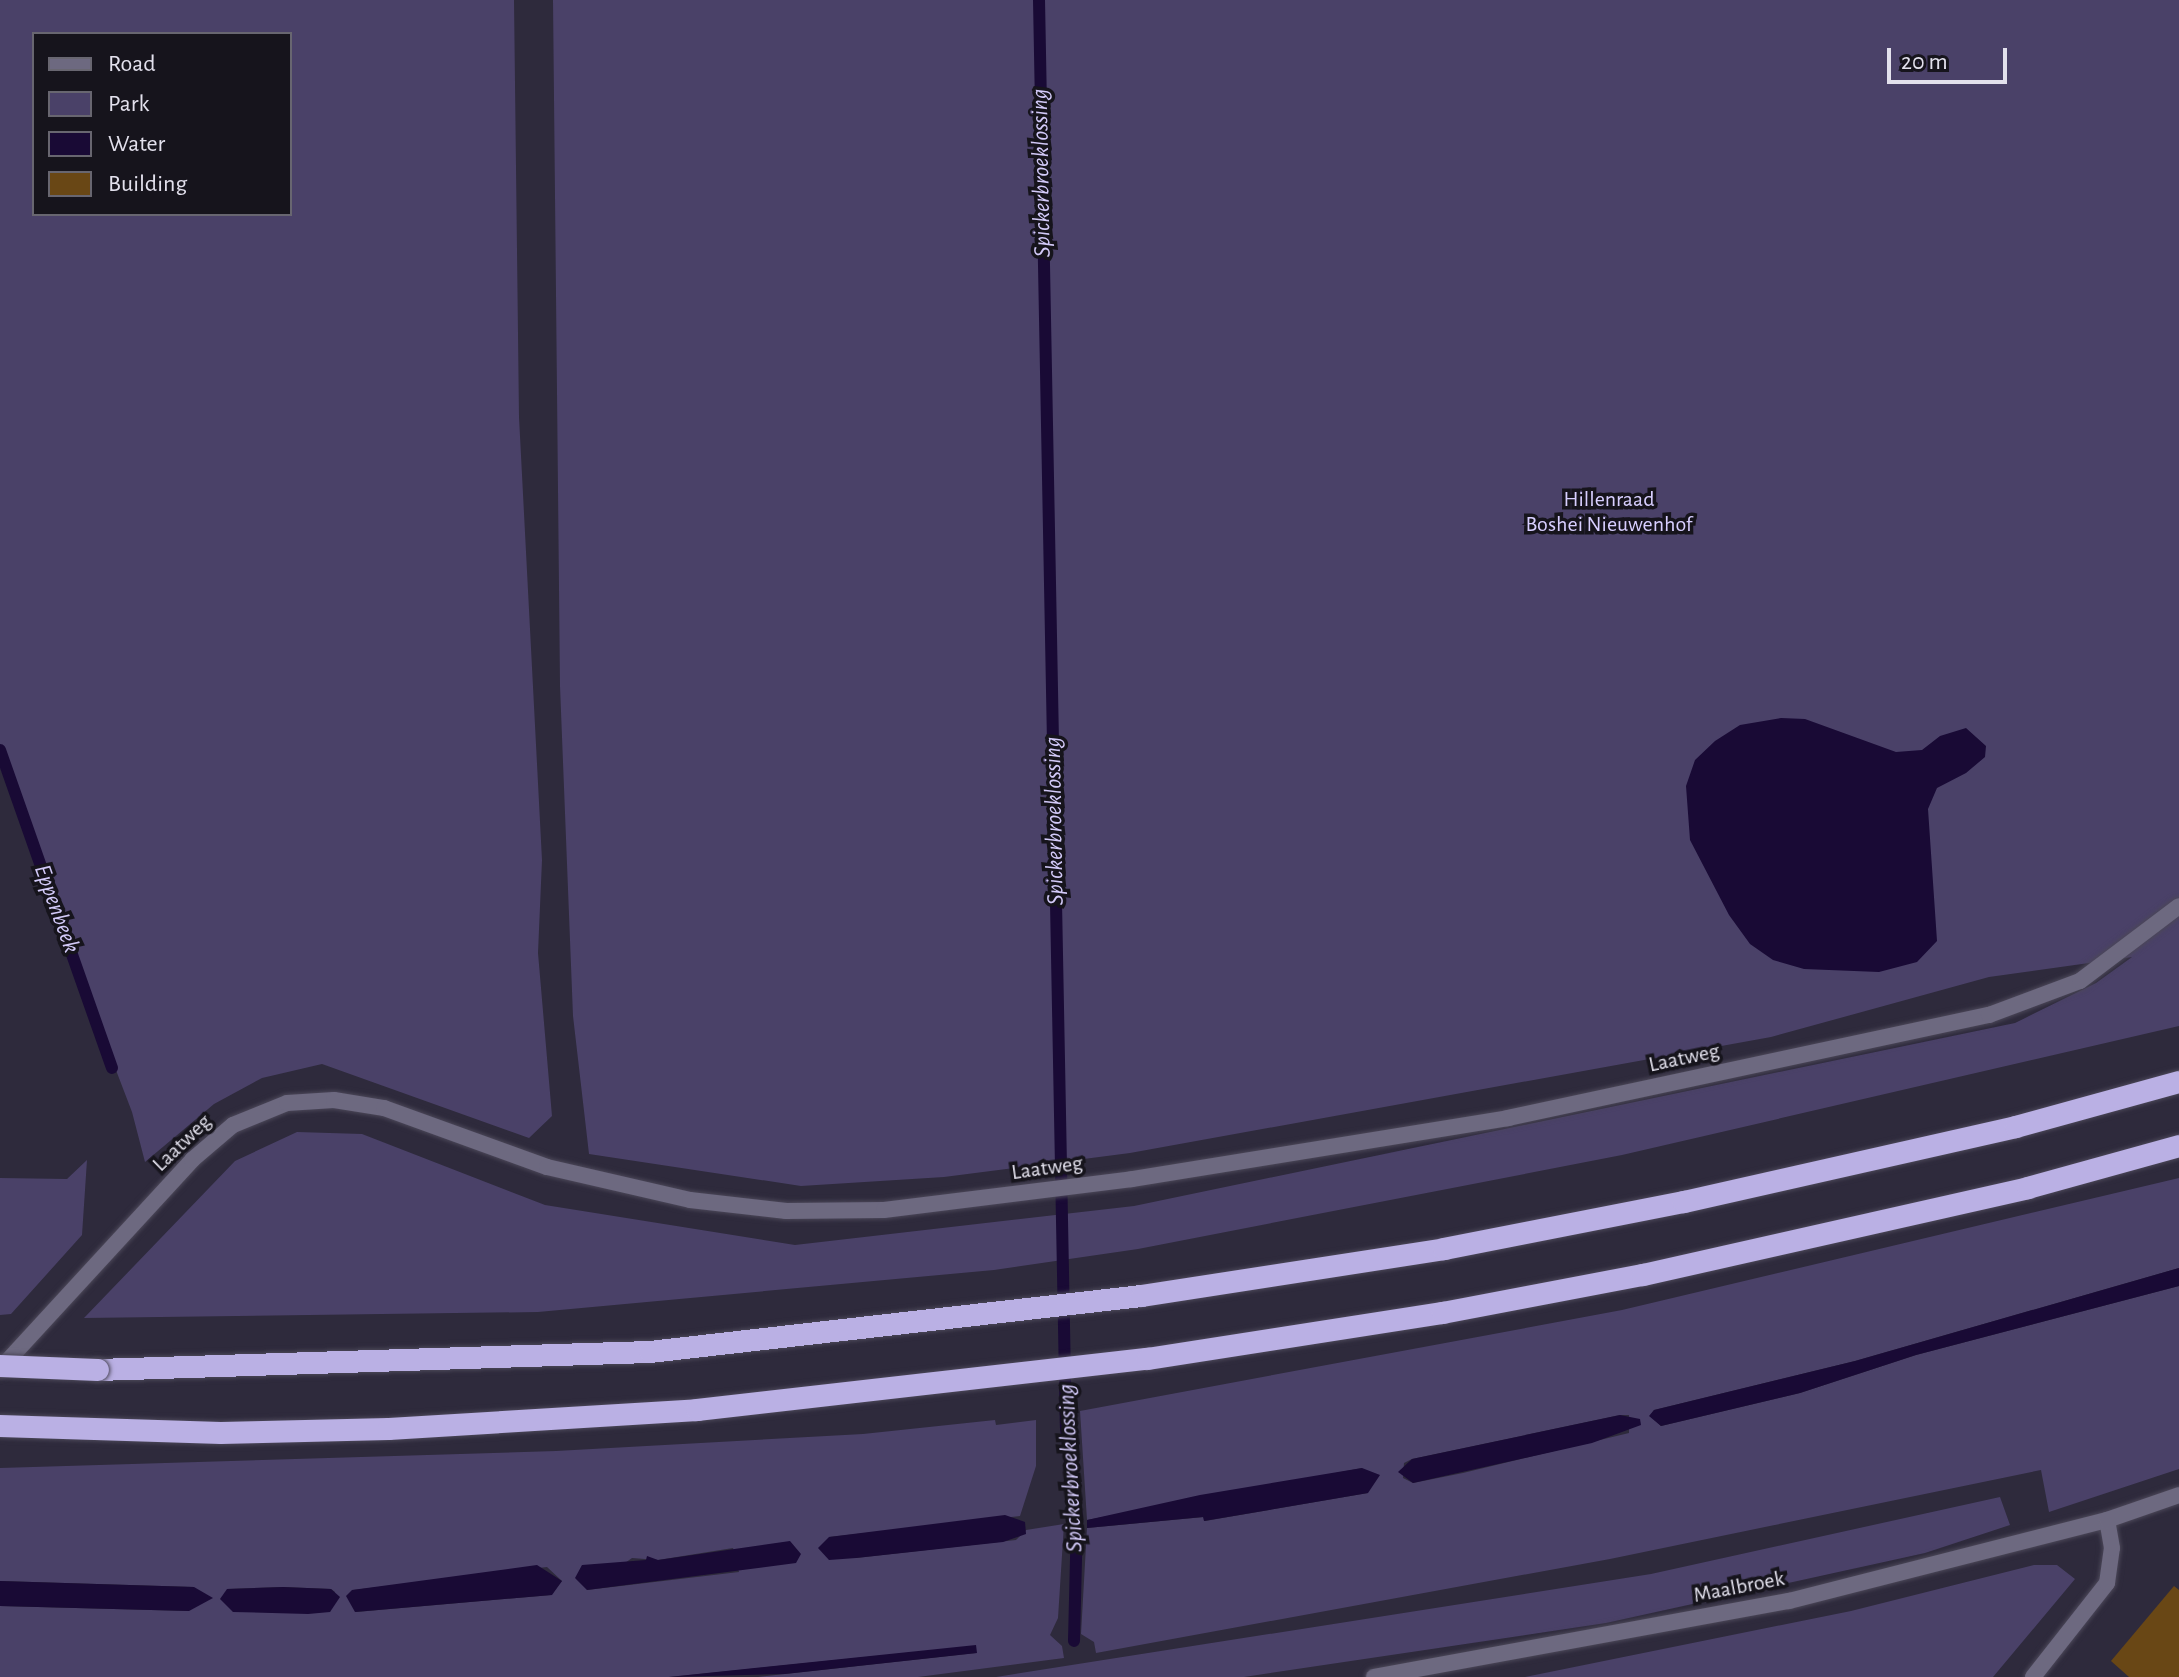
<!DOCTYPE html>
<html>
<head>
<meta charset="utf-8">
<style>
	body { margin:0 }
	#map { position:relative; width:2179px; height:1677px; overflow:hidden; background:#2e2a3c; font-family:"Alegreya Sans",sans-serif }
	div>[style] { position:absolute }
	.green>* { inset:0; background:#4a4168 }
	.water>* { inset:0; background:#190a35 }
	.stream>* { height:12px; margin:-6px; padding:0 6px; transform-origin:6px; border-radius:6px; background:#190a35 }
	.building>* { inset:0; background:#694715 }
	.roads { filter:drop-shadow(0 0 2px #4b4758) drop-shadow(0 0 2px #4b4758) }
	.minor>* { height:16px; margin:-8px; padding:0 8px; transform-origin:8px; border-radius:8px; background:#6d6980 }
	.tertiary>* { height:16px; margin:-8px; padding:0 8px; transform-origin:8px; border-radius:8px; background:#6d6980 }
	.trunk>* { height:22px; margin:-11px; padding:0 11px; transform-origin:11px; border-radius:11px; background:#bab0e4 }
	.bridges { filter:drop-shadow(0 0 2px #4b4758) drop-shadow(0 0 2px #4b4758) }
	.trunk-bridge>* { height:22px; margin:-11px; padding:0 11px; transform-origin:11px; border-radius:11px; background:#bab0e4 }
	span { translate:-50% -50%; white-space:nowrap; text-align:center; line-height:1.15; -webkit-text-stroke:7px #16141c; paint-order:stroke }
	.park-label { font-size:22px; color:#d8cfff }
	.street-label { font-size:22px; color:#e3e1ed }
	.water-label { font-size:24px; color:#d3caf9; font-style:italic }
	.legend { position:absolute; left:32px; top:32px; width:260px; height:184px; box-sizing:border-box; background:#16141c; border:2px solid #686670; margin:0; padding:10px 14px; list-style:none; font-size:24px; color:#e3e1ed }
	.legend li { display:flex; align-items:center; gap:16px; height:40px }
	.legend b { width:40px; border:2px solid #686670 }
	.scale { position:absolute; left:1887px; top:48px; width:120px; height:36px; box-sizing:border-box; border:4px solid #e3e1ed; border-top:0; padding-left:10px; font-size:24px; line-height:28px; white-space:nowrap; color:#e3e1ed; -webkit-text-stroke:6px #16141c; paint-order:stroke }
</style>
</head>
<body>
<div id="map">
	<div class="green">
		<i style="clip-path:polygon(evenodd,0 0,514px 0,519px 417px,542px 860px,538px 953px,552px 1116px,529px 1138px,322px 1064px,262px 1078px,214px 1104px,145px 1162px,132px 1112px,0 767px,0 0,34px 34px,290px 34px,290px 214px,34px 214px,34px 34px)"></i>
		<i style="clip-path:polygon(553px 0,2179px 0,2179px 1026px,1622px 1155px,1138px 1249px,994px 1270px,538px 1312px,84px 1318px,235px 1161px,297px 1132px,362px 1134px,545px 1205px,795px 1245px,1134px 1206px,2015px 1023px,2096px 983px,2132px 957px,1989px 977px,1771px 1037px,1130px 1153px,944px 1177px,801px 1186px,589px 1154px,573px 1016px,560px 686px)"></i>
		<i style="clip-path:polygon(87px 1160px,82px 1235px,11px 1314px,0 1315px,0 1178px,67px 1179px)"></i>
		<i style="clip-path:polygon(evenodd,2179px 1178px,2179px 1268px,1855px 1361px,1654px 1410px,1650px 1416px,1661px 1426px,1800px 1393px,1916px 1355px,2179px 1286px,2179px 1469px,2049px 1512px,2041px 1470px,1610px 1559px,1096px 1653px,1094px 1642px,1081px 1634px,1087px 1528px,1204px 1517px,1205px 1521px,1368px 1493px,1362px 1468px,1087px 1520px,1080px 1411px,1622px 1310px,2179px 1178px,1620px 1415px,1629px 1415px,1629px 1433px,1463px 1473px,1413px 1483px,1403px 1478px,1404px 1463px,1412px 1459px,1620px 1415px)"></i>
		<i style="clip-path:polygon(evenodd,995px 1420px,996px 1425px,1036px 1420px,1036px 1466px,1020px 1516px,829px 1537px,856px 1558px,1016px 1540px,1026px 1530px,1064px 1524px,1058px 1618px,1050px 1635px,1062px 1646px,1064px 1658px,918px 1677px,758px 1677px,976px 1653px,976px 1646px,669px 1677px,0 1677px,0 1606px,189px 1611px,194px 1587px,0 1581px,0 1468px,556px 1451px,863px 1434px,995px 1420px,733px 1548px,739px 1572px,587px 1590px,632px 1558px,658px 1560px,733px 1548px,995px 1420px,547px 1567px,562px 1581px,551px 1595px,356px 1612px,353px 1590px,547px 1567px,995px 1420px,283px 1587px,331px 1589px,335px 1592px,330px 1612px,233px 1612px,227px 1589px,283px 1587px)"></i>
		<i style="clip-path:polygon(2000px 1497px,2010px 1525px,1925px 1553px,1606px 1623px,1244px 1677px,996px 1677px,1651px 1574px)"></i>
		<i style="clip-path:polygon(2034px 1565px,2057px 1565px,2075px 1579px,1993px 1677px,1525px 1677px,1851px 1611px)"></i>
	</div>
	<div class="water">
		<i style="clip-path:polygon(1781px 718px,1805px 719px,1896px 752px,1922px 750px,1940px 736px,1966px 728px,1986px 746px,1985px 757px,1966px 773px,1937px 788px,1928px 809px,1937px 941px,1917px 962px,1879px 972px,1804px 969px,1773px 960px,1750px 944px,1729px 915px,1690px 840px,1686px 786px,1695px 760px,1715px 741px,1740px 725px)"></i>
		<i style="clip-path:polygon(2179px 1268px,2179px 1286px,1916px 1355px,1800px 1393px,1661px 1426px,1649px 1416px,1654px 1410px,1855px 1361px)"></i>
		<i style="clip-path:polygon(1620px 1415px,1640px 1419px,1641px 1425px,1592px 1443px,1413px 1483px,1398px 1472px,1412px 1459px)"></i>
		<i style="clip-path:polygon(1362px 1468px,1380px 1475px,1368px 1493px,1204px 1521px,1203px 1517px,1087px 1528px,1087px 1520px,1200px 1495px)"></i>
		<i style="clip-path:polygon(1005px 1515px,1025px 1522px,1026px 1534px,1003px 1542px,856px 1558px,829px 1560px,818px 1548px,829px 1537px)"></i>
		<i style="clip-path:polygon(790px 1541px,801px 1554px,796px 1563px,587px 1590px,575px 1578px,582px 1565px,646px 1560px,647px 1556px,658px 1560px)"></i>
		<i style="clip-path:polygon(537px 1565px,562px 1581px,552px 1595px,355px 1612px,346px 1596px,352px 1590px)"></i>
		<i style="clip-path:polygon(0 1581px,194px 1587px,213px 1598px,189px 1611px,0 1606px)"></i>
		<i style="clip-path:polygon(283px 1587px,331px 1589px,340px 1597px,330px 1612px,308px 1614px,233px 1612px,220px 1599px,227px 1589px)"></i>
		<i style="clip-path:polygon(976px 1645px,977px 1653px,785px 1674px,669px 1677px)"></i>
	</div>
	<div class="stream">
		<i style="left:1039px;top:0;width:1428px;rotate:88.92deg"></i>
		<i style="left:1066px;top:1428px;width:91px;rotate:83deg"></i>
		<i style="left:1077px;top:1518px;width:123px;rotate:91.4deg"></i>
		<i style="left:0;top:750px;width:337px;rotate:70.6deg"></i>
	</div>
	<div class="building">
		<i style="clip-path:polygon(2174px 1586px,2179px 1590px,2179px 1677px,2129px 1677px,2111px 1661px)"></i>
	</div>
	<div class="roads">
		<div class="minor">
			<i style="left:2033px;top:1677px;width:120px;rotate:-51.8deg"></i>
			<i style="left:2107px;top:1583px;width:35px;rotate:-82deg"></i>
			<i style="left:2112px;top:1548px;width:28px;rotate:-100deg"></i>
		</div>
		<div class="tertiary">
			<i style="left:0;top:1369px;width:284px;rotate:-47.4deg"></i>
			<i style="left:192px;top:1160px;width:54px;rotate:-40.5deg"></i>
			<i style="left:233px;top:1125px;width:58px;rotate:-22.2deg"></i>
			<i style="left:287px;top:1103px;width:47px;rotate:-3.7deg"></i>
			<i style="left:334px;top:1100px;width:51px;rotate:9.1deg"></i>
			<i style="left:384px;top:1108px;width:173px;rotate:19.9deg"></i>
			<i style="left:547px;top:1167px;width:147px;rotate:13deg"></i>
			<i style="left:690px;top:1200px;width:97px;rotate:6.5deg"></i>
			<i style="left:786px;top:1211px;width:98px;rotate:-0.6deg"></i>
			<i style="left:884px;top:1210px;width:250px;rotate:-7.1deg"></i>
			<i style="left:1132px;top:1179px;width:381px;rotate:-9.2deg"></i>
			<i style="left:1508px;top:1118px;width:492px;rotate:-12.1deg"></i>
			<i style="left:1989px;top:1015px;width:97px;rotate:-20.5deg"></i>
			<i style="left:2080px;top:981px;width:124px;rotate:-37.1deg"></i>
			<i style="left:1374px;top:1677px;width:422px;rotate:-10.4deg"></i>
			<i style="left:1789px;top:1601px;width:328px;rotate:-14.3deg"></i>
			<i style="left:2107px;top:1520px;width:76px;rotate:-19.1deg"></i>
		</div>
		<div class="trunk">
			<i style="left:98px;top:1370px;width:552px;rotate:-1.87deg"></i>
			<i style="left:650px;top:1352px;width:495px;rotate:-6.5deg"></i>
			<i style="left:1142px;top:1296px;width:306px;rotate:-8.8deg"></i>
			<i style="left:1444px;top:1249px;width:245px;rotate:-11.1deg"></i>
			<i style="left:1684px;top:1202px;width:340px;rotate:-12.7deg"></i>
			<i style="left:2016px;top:1127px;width:169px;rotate:-15.4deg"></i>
			<i style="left:0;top:1426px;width:221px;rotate:1.8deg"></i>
			<i style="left:221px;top:1433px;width:168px;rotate:-1.4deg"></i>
			<i style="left:389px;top:1429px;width:309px;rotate:-3.5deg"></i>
			<i style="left:697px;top:1410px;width:454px;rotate:-6.5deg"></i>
			<i style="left:1148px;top:1359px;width:299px;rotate:-8.9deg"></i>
			<i style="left:1443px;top:1313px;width:204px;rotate:-10.8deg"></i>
			<i style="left:1643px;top:1275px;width:395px;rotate:-12.7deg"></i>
			<i style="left:2028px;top:1188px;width:157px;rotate:-15.5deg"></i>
		</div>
	</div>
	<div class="bridges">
		<div class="trunk-bridge">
			<i style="left:0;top:1366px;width:98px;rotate:2.3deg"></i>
		</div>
	</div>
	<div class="park-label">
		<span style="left:1609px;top:512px">Hillenraad<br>Boshei Nieuwenhof</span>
	</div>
	<div class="street-label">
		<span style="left:1684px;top:1058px;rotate:-12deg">Laatweg</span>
		<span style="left:182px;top:1143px;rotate:-44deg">Laatweg</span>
		<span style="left:1047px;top:1168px;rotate:-8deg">Laatweg</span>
		<span style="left:1739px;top:1587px;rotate:-11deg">Maalbroek</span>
	</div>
	<div class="water-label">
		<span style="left:1042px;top:173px;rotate:-91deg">Spickerbroeklossing</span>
		<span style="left:1055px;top:821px;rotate:-91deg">Spickerbroeklossing</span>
		<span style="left:56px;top:909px;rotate:70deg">Eppenbeek</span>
		<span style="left:1071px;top:1468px;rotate:-93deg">Spickerbroeklossing</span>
	</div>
	<ul class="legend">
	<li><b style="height:10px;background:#6d6980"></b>Road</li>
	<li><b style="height:22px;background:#4a4168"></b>Park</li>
	<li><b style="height:22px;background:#190a35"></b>Water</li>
	<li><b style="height:22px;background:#694715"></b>Building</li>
	</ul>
	<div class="scale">20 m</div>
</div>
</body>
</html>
